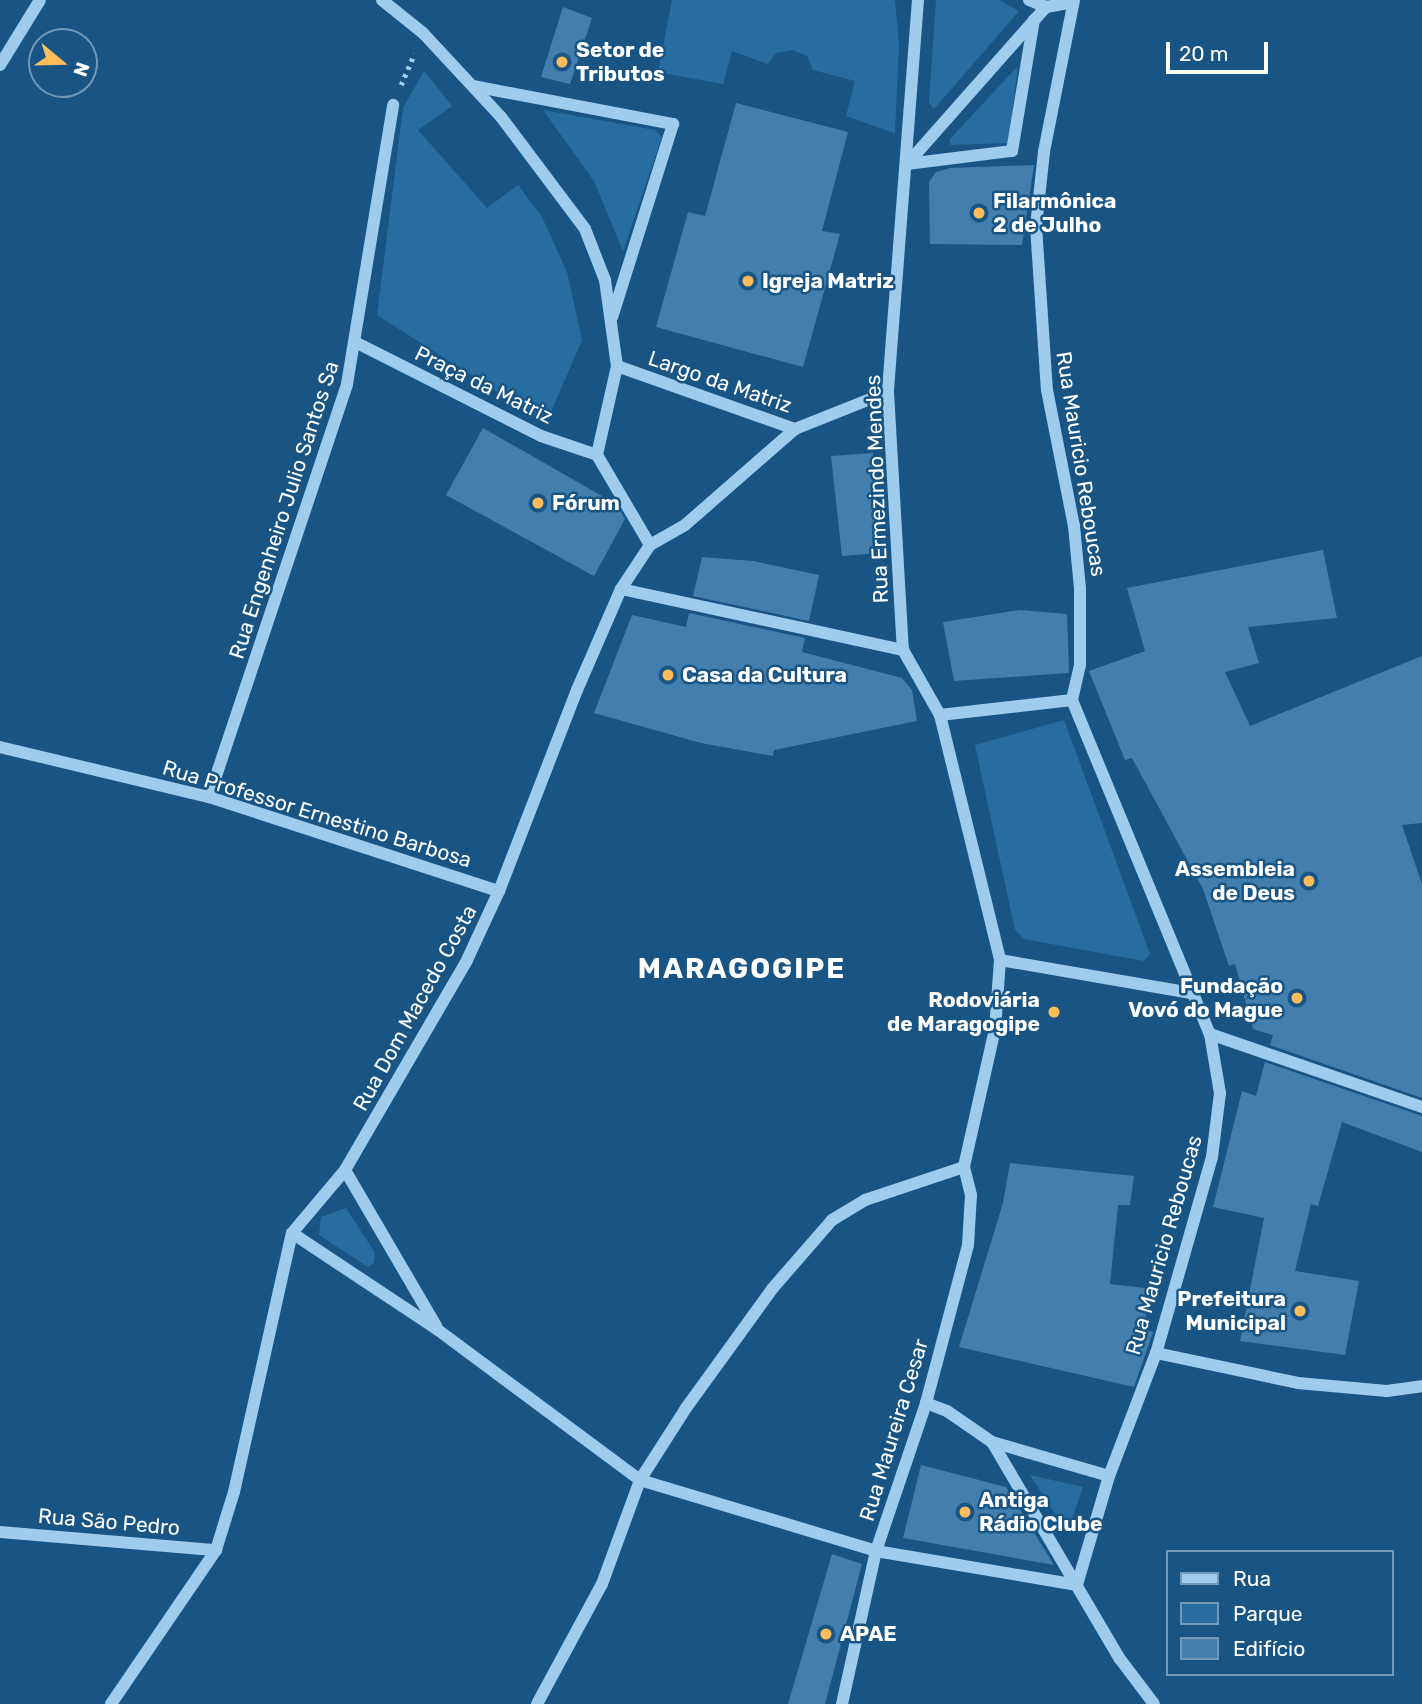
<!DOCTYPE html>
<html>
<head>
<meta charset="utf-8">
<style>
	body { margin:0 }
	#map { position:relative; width:1422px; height:1704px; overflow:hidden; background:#195584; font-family:Rubik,sans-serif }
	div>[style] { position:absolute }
	.green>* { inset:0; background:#286da2 }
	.building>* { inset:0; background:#427fae }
	.path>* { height:4.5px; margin-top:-2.25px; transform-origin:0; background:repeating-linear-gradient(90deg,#9fcbec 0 3.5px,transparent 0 8.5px) }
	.minor>* { height:12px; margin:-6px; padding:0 6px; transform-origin:6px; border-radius:6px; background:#9fcbec }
	.dots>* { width:19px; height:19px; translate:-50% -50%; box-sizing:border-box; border:4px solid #195584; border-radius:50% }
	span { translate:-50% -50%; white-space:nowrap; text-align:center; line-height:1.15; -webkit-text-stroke:5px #195584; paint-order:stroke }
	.poi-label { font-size:21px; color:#fff; font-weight:700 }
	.left { translate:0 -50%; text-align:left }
	.right { translate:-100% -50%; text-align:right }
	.street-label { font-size:21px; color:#fff }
	.district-label { font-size:28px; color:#fff; font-weight:700; letter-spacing:2px }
	.legend { position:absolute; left:1166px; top:1550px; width:228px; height:126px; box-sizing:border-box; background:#195584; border:2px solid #7599b5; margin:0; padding:9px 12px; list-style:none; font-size:21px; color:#fff }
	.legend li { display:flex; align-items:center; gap:14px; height:35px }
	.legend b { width:35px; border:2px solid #7599b5 }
	.north { position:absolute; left:28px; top:28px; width:70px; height:70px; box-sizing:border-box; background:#195584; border:2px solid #7599b5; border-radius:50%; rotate:109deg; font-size:19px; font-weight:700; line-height:28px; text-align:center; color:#fff }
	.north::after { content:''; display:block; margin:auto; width:24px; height:32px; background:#ffbc5a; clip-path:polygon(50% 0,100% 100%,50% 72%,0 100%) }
	.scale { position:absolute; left:1166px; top:42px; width:102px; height:32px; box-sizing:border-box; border:4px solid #fff; border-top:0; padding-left:9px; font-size:21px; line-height:24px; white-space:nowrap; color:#fff; -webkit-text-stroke:5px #195584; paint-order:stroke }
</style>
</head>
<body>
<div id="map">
	<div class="green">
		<i style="clip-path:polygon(672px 0,895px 0,899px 43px,895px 133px,846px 116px,855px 81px,813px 70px,807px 56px,793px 50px,776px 53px,768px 64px,732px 51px,723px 84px,658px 72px)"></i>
		<i style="clip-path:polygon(936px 0,999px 0,1019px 11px,934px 109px,929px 103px)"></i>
		<i style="clip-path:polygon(1018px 66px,1008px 143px,950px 145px,950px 139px)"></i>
		<i style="clip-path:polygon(424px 71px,452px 106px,418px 130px,487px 208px,518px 185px,542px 217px,567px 272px,582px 340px,550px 414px,540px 419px,377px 315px,403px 108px)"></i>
		<i style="clip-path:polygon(543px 110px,655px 130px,662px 137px,623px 251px,594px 181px)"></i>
		<i style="clip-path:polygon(1064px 720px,1150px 954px,1144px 961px,1024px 939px,1015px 930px,975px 745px)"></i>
		<i style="clip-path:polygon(346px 1208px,375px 1253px,374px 1263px,368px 1267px,319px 1235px,321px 1217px)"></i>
		<i style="clip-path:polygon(1030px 1475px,1083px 1487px,1067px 1533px)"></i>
	</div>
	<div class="building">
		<i style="clip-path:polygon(563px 7px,592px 18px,570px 84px,541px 77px)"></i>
		<i style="clip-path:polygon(736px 103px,848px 132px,822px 231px,840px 234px,803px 367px,656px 327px,688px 212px,705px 216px)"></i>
		<i style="clip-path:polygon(1034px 165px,1022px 245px,930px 244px,929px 182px,936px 172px,950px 168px)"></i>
		<i style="clip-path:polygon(483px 428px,616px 504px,625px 519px,594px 576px,446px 495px)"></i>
		<i style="clip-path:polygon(873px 453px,880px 553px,842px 556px,831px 456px)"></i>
		<i style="clip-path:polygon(1323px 550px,1337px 618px,1248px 627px,1259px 663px,1225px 672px,1250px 726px,1422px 656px,1422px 823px,1402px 825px,1422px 884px,1422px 1098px,1270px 1045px,1273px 1035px,1253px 1029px,1235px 964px,1229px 966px,1203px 889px,1132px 758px,1125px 760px,1089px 671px,1145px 651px,1127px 588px)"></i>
		<i style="clip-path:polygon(702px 557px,753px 561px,819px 575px,809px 621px,693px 596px)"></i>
		<i style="clip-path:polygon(1020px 610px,1067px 614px,1069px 673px,954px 681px,943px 622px)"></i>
		<i style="clip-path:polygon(689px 613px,805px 638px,802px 652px,902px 678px,912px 690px,917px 721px,774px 750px,773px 756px,701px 743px,594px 713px,632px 615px,686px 627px)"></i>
		<i style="clip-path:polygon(1265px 1062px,1422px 1116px,1422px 1152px,1342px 1122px,1318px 1206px,1311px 1204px,1295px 1271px,1359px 1281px,1345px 1355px,1240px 1341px,1264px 1218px,1213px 1207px,1242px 1091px,1256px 1096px)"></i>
		<i style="clip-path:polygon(1010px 1163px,1134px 1176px,1130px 1205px,1118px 1205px,1110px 1284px,1153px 1289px,1142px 1330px,1153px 1332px,1134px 1387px,959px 1347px,1003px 1203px)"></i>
		<i style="clip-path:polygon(921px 1465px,1006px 1487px,1054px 1565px,903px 1538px)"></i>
		<i style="clip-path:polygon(832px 1554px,862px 1564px,825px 1704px,788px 1704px)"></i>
	</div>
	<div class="path">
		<i style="left:401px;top:85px;width:34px;rotate:-67deg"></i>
	</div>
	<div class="minor">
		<i style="left:382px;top:0;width:53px;rotate:38.8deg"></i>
		<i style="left:423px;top:33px;width:115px;rotate:47.1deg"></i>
		<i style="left:501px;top:117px;width:140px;rotate:53.1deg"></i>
		<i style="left:585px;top:229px;width:55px;rotate:68.6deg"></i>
		<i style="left:605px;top:280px;width:87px;rotate:82.1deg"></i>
		<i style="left:617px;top:366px;width:91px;rotate:102.7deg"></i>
		<i style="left:918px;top:0;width:393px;rotate:94.4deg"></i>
		<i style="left:888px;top:392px;width:258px;rotate:86.7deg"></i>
		<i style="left:903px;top:650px;width:75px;rotate:60.4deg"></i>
		<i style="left:940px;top:715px;width:252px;rotate:76.2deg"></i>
		<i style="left:1000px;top:960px;width:69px;rotate:94.1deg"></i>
		<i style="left:995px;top:1029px;width:141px;rotate:102.7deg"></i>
		<i style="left:1029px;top:0;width:18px;rotate:22deg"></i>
		<i style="left:1074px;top:0;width:155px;rotate:101.2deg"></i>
		<i style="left:1044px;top:152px;width:74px;rotate:96.2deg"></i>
		<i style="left:1036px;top:226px;width:164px;rotate:86.2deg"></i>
		<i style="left:1047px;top:390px;width:139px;rotate:78.8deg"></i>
		<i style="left:1074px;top:526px;width:62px;rotate:84.5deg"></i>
		<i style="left:1080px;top:588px;width:77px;rotate:90deg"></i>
		<i style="left:1080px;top:665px;width:36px;rotate:103deg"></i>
		<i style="left:1072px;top:700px;width:361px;rotate:67.6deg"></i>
		<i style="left:1210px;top:1034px;width:60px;rotate:80.4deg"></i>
		<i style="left:1220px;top:1093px;width:64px;rotate:97.1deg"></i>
		<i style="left:1212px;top:1157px;width:204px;rotate:105.9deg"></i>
		<i style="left:1156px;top:1353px;width:132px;rotate:110.9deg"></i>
		<i style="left:1109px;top:1476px;width:114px;rotate:106.4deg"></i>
		<i style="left:0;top:65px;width:76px;rotate:-58.4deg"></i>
		<i style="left:473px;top:86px;width:204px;rotate:10.8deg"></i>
		<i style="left:673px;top:124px;width:202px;rotate:107.5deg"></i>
		<i style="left:907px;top:164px;width:106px;rotate:-7.1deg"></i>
		<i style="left:1012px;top:151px;width:133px;rotate:-80.5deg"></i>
		<i style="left:907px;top:164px;width:210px;rotate:-48.5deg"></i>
		<i style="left:1046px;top:7px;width:27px;rotate:-10deg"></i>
		<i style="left:357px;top:343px;width:206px;rotate:26.8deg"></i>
		<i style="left:541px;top:436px;width:59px;rotate:18.7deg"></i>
		<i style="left:617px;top:366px;width:189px;rotate:19.5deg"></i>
		<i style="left:795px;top:429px;width:100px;rotate:-21.7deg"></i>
		<i style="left:650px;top:545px;width:40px;rotate:-29.7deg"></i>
		<i style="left:685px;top:525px;width:146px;rotate:-41.1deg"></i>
		<i style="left:621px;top:589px;width:289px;rotate:12.2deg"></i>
		<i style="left:940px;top:715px;width:133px;rotate:-6.5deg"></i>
		<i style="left:0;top:747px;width:215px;rotate:13.5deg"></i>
		<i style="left:209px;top:797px;width:305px;rotate:18deg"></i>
		<i style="left:209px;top:797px;width:435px;rotate:-71.5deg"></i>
		<i style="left:347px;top:384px;width:283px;rotate:-80.6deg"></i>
		<i style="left:1000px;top:960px;width:194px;rotate:9.8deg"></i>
		<i style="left:1210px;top:1034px;width:224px;rotate:19deg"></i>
		<i style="left:345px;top:1170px;width:181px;rotate:59.7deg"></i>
		<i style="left:292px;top:1233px;width:175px;rotate:33.6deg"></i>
		<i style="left:438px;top:1330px;width:252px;rotate:36.6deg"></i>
		<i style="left:640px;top:1480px;width:246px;rotate:16.7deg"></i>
		<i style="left:876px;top:1551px;width:204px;rotate:9.6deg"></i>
		<i style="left:1156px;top:1353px;width:145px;rotate:11.9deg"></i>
		<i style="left:1298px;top:1383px;width:89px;rotate:5.1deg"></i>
		<i style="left:1387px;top:1391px;width:35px;rotate:-8deg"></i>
		<i style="left:926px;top:1403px;width:22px;rotate:21deg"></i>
		<i style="left:947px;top:1411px;width:55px;rotate:34.6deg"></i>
		<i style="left:992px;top:1442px;width:252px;rotate:59.5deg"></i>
		<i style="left:1120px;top:1659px;width:56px;rotate:52.9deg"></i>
		<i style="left:992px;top:1442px;width:122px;rotate:16.2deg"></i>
		<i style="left:0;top:1532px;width:217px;rotate:4.8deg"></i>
		<i style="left:111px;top:1704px;width:186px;rotate:-55.7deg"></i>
		<i style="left:216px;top:1550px;width:61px;rotate:-72.8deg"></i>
		<i style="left:234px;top:1492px;width:265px;rotate:-77.4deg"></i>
		<i style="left:292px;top:1233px;width:82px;rotate:-49.9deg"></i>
		<i style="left:345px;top:1170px;width:243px;rotate:-59.8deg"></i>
		<i style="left:467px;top:960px;width:76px;rotate:-65.1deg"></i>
		<i style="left:499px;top:891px;width:216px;rotate:-68.8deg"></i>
		<i style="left:577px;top:690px;width:110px;rotate:-66.5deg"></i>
		<i style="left:621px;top:589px;width:53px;rotate:-56.6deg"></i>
		<i style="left:650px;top:545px;width:104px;rotate:-120.5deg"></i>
		<i style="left:537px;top:1704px;width:136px;rotate:-61.6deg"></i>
		<i style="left:602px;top:1584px;width:111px;rotate:-69.9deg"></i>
		<i style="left:640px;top:1480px;width:85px;rotate:-57.4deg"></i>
		<i style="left:686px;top:1408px;width:147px;rotate:-54.1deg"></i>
		<i style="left:772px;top:1289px;width:91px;rotate:-49deg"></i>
		<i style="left:832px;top:1220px;width:39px;rotate:-31deg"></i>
		<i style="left:865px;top:1200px;width:104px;rotate:-18.4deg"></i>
		<i style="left:842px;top:1704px;width:157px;rotate:-77.5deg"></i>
		<i style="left:876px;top:1551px;width:156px;rotate:-71.3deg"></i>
		<i style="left:926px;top:1403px;width:163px;rotate:-75.1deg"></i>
		<i style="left:968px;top:1245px;width:50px;rotate:-86.6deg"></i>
		<i style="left:971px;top:1195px;width:29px;rotate:-104deg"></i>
	</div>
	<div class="dots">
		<i style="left:562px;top:62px;background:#ffbc5a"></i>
		<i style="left:979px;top:213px;background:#ffbc5a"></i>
		<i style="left:748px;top:281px;background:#ffbc5a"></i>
		<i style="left:538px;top:503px;background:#ffbc5a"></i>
		<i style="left:668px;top:675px;background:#ffbc5a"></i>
		<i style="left:1309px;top:881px;background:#ffbc5a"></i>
		<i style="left:1297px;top:998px;background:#ffbc5a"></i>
		<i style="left:1054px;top:1012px;background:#ffbc5a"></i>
		<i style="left:1300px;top:1311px;background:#ffbc5a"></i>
		<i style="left:965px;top:1512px;background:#ffbc5a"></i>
		<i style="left:826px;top:1634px;background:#ffbc5a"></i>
	</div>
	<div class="poi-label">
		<span class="left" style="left:576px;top:62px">Setor de<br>Tributos</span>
		<span class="left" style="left:993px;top:213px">Filarmônica<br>2 de Julho</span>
		<span class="left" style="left:762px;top:281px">Igreja Matriz</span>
		<span class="left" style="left:552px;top:503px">Fórum</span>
		<span class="left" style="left:682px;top:675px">Casa da Cultura</span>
		<span class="right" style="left:1295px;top:881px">Assembleia<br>de Deus</span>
		<span class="right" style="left:1283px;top:998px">Fundação<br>Vovó do Mague</span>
		<span class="right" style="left:1040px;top:1012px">Rodoviária<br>de Maragogipe</span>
		<span class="right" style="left:1286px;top:1311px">Prefeitura<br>Municipal</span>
		<span class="left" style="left:979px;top:1512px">Antiga<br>Rádio Clube</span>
		<span class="left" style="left:840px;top:1634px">APAE</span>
	</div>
	<div class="street-label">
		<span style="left:720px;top:382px;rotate:19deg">Largo da Matriz</span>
		<span style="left:484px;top:385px;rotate:26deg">Praça da Matriz</span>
		<span style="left:1081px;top:464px;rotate:81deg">Rua Mauricio Reboucas</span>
		<span style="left:877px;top:489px;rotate:-92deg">Rua Ermezindo Mendes</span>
		<span style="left:284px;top:510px;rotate:-72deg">Rua Engenheiro Julio Santos Sa</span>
		<span style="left:317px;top:814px;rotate:17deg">Rua Professor Ernestino Barbosa</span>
		<span style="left:415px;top:1008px;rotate:-61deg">Rua Dom Macedo Costa</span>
		<span style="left:1164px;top:1245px;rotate:-74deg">Rua Mauricio Reboucas</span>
		<span style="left:894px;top:1430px;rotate:-73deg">Rua Maureira Cesar</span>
		<span style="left:109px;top:1522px;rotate:5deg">Rua São Pedro</span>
	</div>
	<div class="district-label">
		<span style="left:742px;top:969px">MARAGOGIPE</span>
	</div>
	<ul class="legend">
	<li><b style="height:9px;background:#9fcbec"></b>Rua</li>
	<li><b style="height:19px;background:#286da2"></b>Parque</li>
	<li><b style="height:19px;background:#427fae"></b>Edifício</li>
	</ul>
	<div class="north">N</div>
	<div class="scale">20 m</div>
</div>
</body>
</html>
